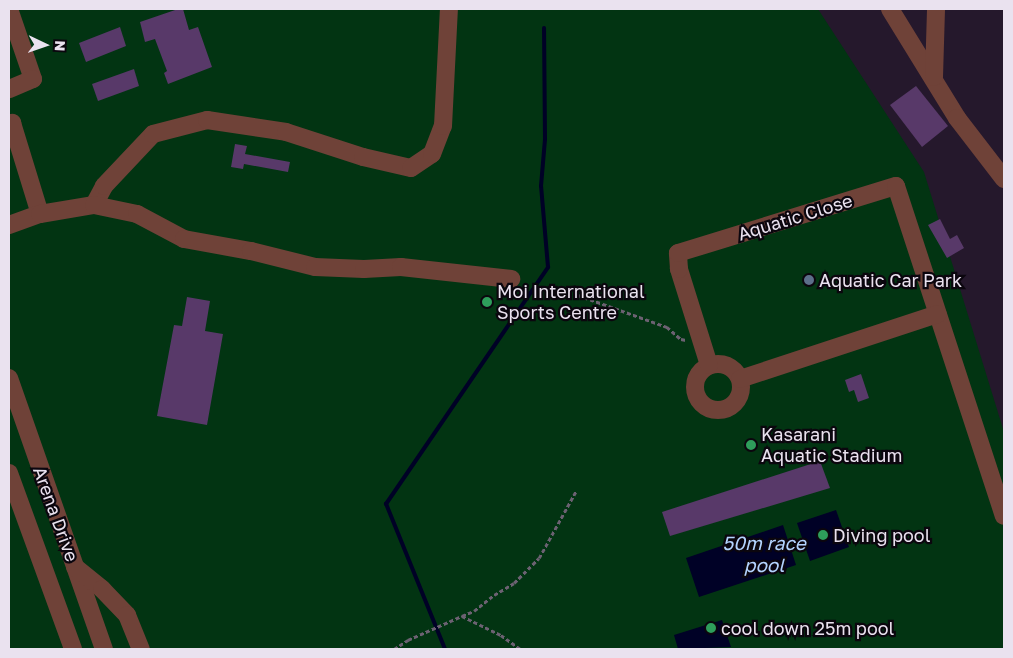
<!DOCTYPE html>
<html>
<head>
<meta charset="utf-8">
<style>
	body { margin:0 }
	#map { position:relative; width:1013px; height:658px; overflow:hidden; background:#25182c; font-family:"Golos Text",sans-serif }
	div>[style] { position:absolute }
	.green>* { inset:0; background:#023412 }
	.water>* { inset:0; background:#000126 }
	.stream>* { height:4px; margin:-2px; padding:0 2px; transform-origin:2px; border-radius:2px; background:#000126 }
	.building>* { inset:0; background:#583969 }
	.path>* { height:2.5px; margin-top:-1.25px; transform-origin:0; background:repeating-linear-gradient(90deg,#6c6172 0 4px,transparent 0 6.5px) }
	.minor>* { height:18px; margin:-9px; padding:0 9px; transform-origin:9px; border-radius:9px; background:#6f4238 }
	.minor>.ring { margin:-9px; padding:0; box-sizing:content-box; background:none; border:18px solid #6f4238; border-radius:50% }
	.dots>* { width:14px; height:14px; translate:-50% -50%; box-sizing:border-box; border:2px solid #0b060e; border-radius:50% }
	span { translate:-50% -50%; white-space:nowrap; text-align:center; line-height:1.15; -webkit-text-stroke:4.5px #0b060e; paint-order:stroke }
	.street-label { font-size:18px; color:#eae2ef }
	.poi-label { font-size:18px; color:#eae2ef }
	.left { translate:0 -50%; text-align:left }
	.water-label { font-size:19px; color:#b3d3fe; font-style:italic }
	.frame { position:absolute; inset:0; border:10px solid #eae2ef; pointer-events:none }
	.north { position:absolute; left:20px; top:20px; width:50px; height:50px; -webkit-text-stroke:4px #0b060e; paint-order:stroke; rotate:93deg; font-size:14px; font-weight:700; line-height:20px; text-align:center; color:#eae2ef }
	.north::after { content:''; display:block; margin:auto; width:18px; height:22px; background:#eae2ef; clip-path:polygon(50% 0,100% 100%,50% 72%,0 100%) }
</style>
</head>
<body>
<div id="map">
	<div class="green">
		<i style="clip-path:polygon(9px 9px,818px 9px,924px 172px,1004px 432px,1004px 649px,9px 649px)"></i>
	</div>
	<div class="water">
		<i style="clip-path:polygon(836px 510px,849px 547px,810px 561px,797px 523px)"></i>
		<i style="clip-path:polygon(783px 525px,796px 565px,699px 597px,686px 558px)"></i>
		<i style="clip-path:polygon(722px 620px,731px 647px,678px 649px,674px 635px)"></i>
	</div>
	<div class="stream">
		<i style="left:445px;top:649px;width:157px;rotate:-112.1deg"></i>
		<i style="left:386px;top:504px;width:287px;rotate:-55.6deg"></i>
		<i style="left:548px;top:267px;width:81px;rotate:-94.9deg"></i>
		<i style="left:541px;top:186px;width:47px;rotate:-85.1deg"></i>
		<i style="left:545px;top:139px;width:111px;rotate:-90.5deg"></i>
	</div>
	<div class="building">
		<i style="clip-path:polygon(178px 9px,183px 9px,189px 30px,198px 27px,212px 67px,168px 84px,164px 73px,167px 71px,155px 39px,145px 42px,140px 22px)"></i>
		<i style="clip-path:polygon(120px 27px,126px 46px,86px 62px,79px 43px)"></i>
		<i style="clip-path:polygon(134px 69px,139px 86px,98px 101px,92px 84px)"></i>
		<i style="clip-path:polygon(916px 86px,948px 126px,922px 147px,890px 105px)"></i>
		<i style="clip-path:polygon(235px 144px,247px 146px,245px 154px,290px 162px,288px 172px,244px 164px,243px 169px,231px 167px)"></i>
		<i style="clip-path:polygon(940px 219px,950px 239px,957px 235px,964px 248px,947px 258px,928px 225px)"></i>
		<i style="clip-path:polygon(187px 297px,210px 301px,205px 331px,223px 334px,207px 425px,157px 416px,174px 325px,182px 326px)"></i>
		<i style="clip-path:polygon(861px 374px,869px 398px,858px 402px,854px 390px,849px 392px,845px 380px)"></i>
		<i style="clip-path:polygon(820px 461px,830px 488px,670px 536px,662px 512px)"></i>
	</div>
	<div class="path">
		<i style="left:578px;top:295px;width:95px;rotate:19.8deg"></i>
		<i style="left:667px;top:327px;width:18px;rotate:41deg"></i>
		<i style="left:681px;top:339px;width:5px;rotate:11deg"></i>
		<i style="left:462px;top:616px;width:13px;rotate:-23deg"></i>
		<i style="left:474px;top:611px;width:26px;rotate:-39deg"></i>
		<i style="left:494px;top:595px;width:23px;rotate:-31deg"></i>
		<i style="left:514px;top:583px;width:35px;rotate:-45deg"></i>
		<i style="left:539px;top:558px;width:77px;rotate:-61.1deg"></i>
		<i style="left:394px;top:649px;width:17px;rotate:-33deg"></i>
		<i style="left:408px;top:640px;width:59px;rotate:-24deg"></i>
		<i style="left:462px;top:616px;width:43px;rotate:26deg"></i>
		<i style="left:501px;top:635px;width:24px;rotate:36deg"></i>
	</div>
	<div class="minor">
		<i style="left:9px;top:9px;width:74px;rotate:71.1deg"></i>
		<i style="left:33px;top:79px;width:26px;rotate:157deg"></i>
		<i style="left:890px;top:9px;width:128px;rotate:58.4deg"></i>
		<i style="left:957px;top:118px;width:77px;rotate:52.4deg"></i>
		<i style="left:934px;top:77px;width:68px;rotate:-88.3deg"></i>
		<i style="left:9px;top:125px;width:4px;rotate:-34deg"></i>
		<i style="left:12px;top:123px;width:95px;rotate:72.9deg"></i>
		<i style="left:94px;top:205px;width:21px;rotate:-62deg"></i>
		<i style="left:104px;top:186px;width:71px;rotate:-46.7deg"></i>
		<i style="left:153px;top:134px;width:56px;rotate:-14.5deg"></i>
		<i style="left:207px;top:120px;width:80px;rotate:8.6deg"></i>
		<i style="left:286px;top:132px;width:81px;rotate:18deg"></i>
		<i style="left:363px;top:157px;width:49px;rotate:12.9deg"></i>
		<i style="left:411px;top:168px;width:25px;rotate:-34deg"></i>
		<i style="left:432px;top:154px;width:30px;rotate:-69deg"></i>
		<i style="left:443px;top:126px;width:117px;rotate:-87.1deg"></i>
		<i style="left:9px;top:225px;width:33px;rotate:-20deg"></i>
		<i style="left:40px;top:214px;width:55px;rotate:-9.5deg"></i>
		<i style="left:94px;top:205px;width:44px;rotate:11.8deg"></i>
		<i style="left:137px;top:214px;width:53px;rotate:28deg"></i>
		<i style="left:184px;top:239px;width:68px;rotate:10.2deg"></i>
		<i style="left:251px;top:251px;width:66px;rotate:14deg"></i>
		<i style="left:315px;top:267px;width:49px;rotate:2.3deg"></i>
		<i style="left:364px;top:269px;width:37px;rotate:-3deg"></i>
		<i style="left:401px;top:267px;width:111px;rotate:6.2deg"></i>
		<i class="ring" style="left:695px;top:364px;width:28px;height:28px"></i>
		<i style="left:709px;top:365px;width:101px;rotate:-107.4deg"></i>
		<i style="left:679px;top:269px;width:16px;rotate:-94deg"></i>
		<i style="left:678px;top:253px;width:228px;rotate:-17.1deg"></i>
		<i style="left:896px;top:186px;width:347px;rotate:71.9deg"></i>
		<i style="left:9px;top:378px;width:287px;rotate:70.7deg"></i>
		<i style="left:740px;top:379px;width:208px;rotate:-18.2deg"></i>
		<i style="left:9px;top:473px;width:187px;rotate:70deg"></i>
		<i style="left:75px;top:567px;width:35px;rotate:39deg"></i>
		<i style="left:102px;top:589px;width:36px;rotate:46deg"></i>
		<i style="left:127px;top:615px;width:37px;rotate:68deg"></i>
	</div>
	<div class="dots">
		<i style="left:809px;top:280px;background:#5c6f8a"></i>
		<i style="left:487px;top:302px;background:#2e9e5b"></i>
		<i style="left:751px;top:445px;background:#2e9e5b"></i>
		<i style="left:823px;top:535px;background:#2e9e5b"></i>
		<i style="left:711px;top:628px;background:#2e9e5b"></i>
	</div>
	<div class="street-label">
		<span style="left:795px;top:217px;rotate:-17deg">Aquatic Close</span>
		<span style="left:56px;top:514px;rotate:70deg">Arena Drive</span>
	</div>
	<div class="poi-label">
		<span class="left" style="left:819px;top:280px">Aquatic Car Park</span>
		<span class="left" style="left:497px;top:302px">Moi International<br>Sports Centre</span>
		<span class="left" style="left:761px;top:445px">Kasarani<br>Aquatic Stadium</span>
		<span class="left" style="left:833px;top:535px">Diving pool</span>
		<span class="left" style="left:721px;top:628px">cool down 25m pool</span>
	</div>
	<div class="water-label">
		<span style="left:764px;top:554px">50m race<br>pool</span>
	</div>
	<div class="frame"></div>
	<div class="north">N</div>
</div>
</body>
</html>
